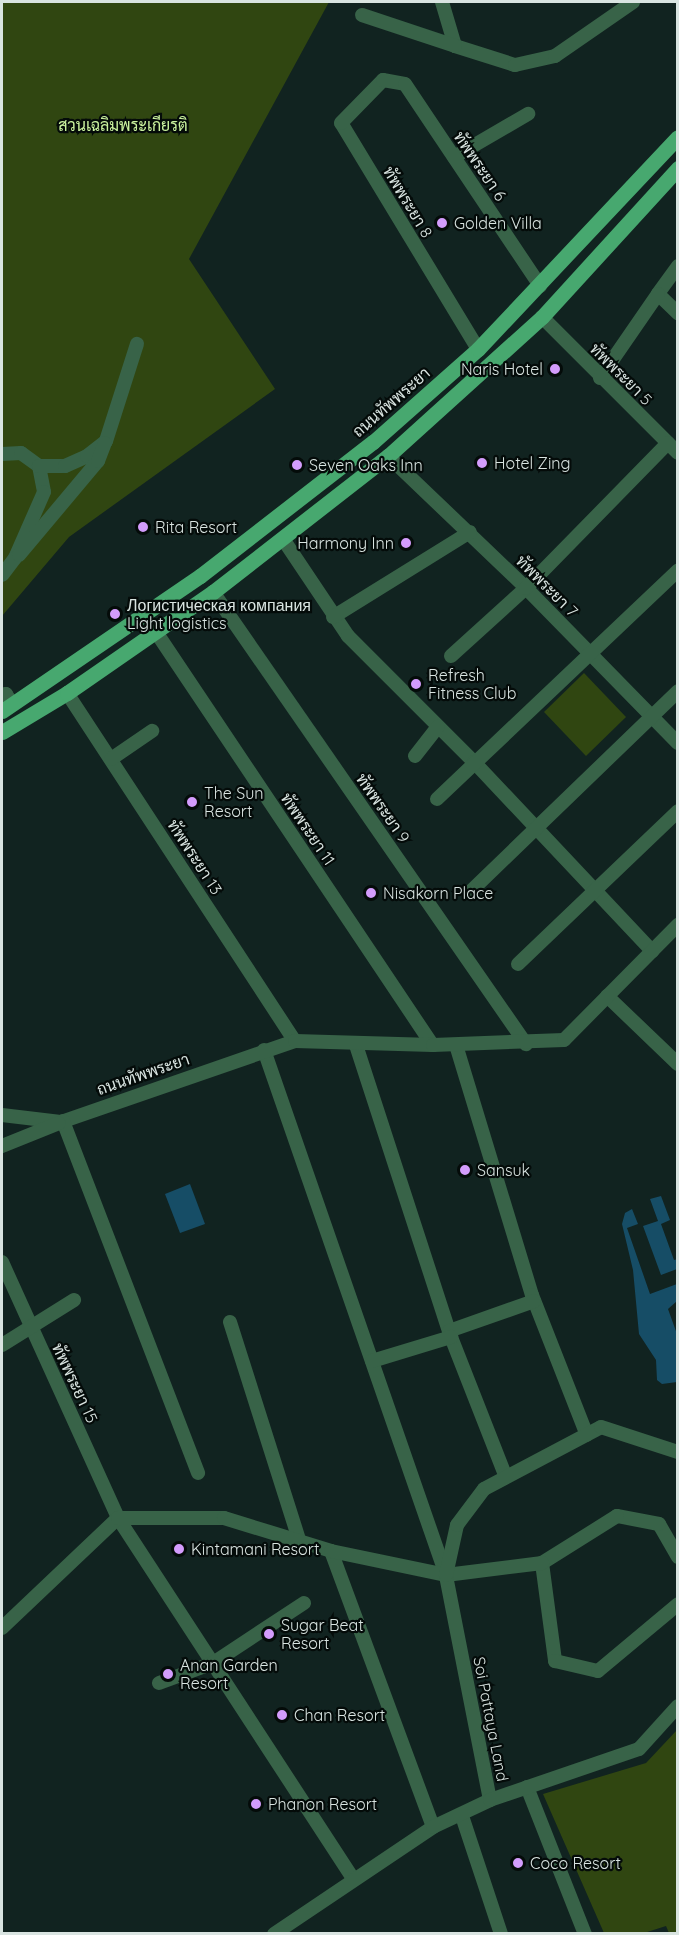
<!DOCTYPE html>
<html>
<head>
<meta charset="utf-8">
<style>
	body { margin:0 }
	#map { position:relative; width:679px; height:1935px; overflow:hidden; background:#112320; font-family:Quicksand,Sarabun,sans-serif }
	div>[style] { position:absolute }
	.green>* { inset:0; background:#304611 }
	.water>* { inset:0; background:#164d66 }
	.minor>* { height:14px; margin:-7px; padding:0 7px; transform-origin:7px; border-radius:7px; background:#386348 }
	.major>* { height:15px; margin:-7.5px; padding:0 7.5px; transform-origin:7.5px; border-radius:7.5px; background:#47a86f }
	.dots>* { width:16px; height:16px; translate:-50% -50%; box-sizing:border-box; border:3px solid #040b09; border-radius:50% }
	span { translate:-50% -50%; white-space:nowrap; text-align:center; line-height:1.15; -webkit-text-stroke:4.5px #040b09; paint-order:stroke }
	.park-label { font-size:16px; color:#caf29e }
	.street-label { font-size:16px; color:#d9e4e1 }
	.poi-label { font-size:16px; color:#d9e4e1 }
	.left { translate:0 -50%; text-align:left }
	.right { translate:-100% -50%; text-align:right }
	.frame { position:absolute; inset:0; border:3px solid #d9e4e1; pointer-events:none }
</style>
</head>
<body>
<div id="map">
	<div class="green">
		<i style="clip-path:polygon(2px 2px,329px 2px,189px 259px,275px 389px,69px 537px,2px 616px)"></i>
		<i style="clip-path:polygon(584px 673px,626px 717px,586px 756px,544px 712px)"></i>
		<i style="clip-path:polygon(677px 1730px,677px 1933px,669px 1933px,666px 1926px,644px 1933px,604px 1933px,543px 1794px,646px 1763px)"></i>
	</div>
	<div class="water">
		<i style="clip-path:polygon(190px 1184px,205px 1224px,180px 1233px,165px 1194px)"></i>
		<i style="clip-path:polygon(661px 1196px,670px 1220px,661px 1224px,674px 1260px,678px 1259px,677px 1269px,661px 1275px,643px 1226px,658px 1221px,650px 1199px)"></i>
		<i style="clip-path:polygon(632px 1209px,638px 1224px,627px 1228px,650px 1294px,677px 1284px,677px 1301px,668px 1309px,677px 1334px,677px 1382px,662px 1384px,657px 1380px,656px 1360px,639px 1334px,633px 1270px,622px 1224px,625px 1213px)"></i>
	</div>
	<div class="minor">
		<i style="left:442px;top:2px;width:46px;rotate:73.5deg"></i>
		<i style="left:455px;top:46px;width:63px;rotate:17.6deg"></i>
		<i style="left:515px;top:65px;width:41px;rotate:-12.7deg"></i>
		<i style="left:555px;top:56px;width:95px;rotate:-34.7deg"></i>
		<i style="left:362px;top:15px;width:98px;rotate:18.4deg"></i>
		<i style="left:454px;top:157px;width:86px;rotate:-30.2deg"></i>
		<i style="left:678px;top:266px;width:34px;rotate:126deg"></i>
		<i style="left:658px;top:294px;width:28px;rotate:44deg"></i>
		<i style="left:542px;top:317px;width:192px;rotate:45deg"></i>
		<i style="left:478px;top:349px;width:264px;rotate:-121.2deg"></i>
		<i style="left:341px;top:123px;width:60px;rotate:-45.7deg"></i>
		<i style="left:383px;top:80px;width:22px;rotate:10deg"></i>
		<i style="left:405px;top:84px;width:243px;rotate:56.2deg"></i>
		<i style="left:600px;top:378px;width:102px;rotate:-55.4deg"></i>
		<i style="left:2px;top:454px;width:19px;rotate:-3deg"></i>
		<i style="left:21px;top:453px;width:22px;rotate:36deg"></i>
		<i style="left:39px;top:466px;width:26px;rotate:79deg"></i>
		<i style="left:44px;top:492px;width:72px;rotate:113.7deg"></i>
		<i style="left:15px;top:558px;width:21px;rotate:127deg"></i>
		<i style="left:388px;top:456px;width:191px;rotate:43.7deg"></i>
		<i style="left:526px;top:588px;width:217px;rotate:45.6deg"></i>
		<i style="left:39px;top:466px;width:26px"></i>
		<i style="left:65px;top:466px;width:24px;rotate:-24deg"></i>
		<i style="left:87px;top:456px;width:24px;rotate:-38deg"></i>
		<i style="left:106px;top:441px;width:102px;rotate:-72.3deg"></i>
		<i style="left:283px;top:539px;width:117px;rotate:56.2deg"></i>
		<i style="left:348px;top:636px;width:178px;rotate:45deg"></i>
		<i style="left:474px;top:762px;width:260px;rotate:46.7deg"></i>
		<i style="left:19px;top:555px;width:123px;rotate:-50deg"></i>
		<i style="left:98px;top:461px;width:19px;rotate:-69deg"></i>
		<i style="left:213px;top:592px;width:550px;rotate:55.3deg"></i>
		<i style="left:333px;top:617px;width:161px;rotate:-31.8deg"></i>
		<i style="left:156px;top:632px;width:497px;rotate:56.2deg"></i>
		<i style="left:451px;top:656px;width:101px;rotate:-42.2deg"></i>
		<i style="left:526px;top:588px;width:203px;rotate:-45.6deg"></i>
		<i style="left:67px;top:693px;width:416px;rotate:56.8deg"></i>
		<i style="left:2px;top:697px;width:5px;rotate:-37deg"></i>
		<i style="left:6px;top:694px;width:12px;rotate:59deg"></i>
		<i style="left:415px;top:756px;width:37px;rotate:-52deg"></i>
		<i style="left:111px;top:759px;width:50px;rotate:-34.3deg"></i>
		<i style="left:437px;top:799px;width:332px;rotate:-43.5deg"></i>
		<i style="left:470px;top:892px;width:289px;rotate:-44deg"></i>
		<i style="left:518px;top:964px;width:221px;rotate:-43.7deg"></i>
		<i style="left:607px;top:996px;width:98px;rotate:43.8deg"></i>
		<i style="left:356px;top:1045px;width:307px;rotate:72deg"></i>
		<i style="left:451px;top:1337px;width:150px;rotate:68.6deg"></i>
		<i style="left:456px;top:1045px;width:261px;rotate:73.1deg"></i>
		<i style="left:532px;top:1295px;width:150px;rotate:68.6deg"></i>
		<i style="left:264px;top:1050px;width:556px;rotate:70.88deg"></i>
		<i style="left:2px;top:1115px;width:59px;rotate:6.8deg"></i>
		<i style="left:61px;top:1122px;width:248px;rotate:-19.1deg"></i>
		<i style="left:295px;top:1041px;width:138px;rotate:1.7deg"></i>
		<i style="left:433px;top:1045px;width:131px;rotate:-2.2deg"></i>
		<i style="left:564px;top:1040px;width:162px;rotate:-45.3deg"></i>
		<i style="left:63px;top:1121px;width:377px;rotate:69deg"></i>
		<i style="left:2px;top:1146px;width:61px;rotate:-22deg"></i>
		<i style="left:2px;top:1262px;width:281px;rotate:65.6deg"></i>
		<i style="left:118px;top:1518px;width:430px;rotate:56.9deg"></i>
		<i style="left:230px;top:1322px;width:228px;rotate:72.4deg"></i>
		<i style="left:449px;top:1331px;width:90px;rotate:-19.4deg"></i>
		<i style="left:2px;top:1345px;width:85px;rotate:-32deg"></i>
		<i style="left:372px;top:1361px;width:83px;rotate:-16.9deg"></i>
		<i style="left:331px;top:1551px;width:294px;rotate:69.7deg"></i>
		<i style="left:678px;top:1557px;width:38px;rotate:-120deg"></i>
		<i style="left:659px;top:1524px;width:43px;rotate:-169.2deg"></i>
		<i style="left:617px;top:1516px;width:89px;rotate:147.9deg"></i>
		<i style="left:542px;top:1563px;width:99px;rotate:82.4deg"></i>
		<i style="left:555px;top:1661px;width:44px;rotate:13.1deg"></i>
		<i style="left:598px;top:1671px;width:104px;rotate:-39.9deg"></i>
		<i style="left:2px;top:1628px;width:160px;rotate:-43.5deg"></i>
		<i style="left:118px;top:1518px;width:106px"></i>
		<i style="left:224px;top:1518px;width:112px;rotate:17.1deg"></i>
		<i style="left:331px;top:1551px;width:117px;rotate:11.8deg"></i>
		<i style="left:446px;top:1575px;width:97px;rotate:-7.1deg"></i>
		<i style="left:159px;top:1683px;width:58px;rotate:-20.3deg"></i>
		<i style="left:213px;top:1663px;width:109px;rotate:-33.4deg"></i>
		<i style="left:527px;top:1787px;width:158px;rotate:68.5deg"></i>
		<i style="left:490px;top:1800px;width:229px;rotate:-101.1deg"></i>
		<i style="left:446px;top:1575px;width:51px;rotate:-77.6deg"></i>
		<i style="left:457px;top:1525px;width:45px;rotate:-53.1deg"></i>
		<i style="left:484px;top:1489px;width:132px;rotate:-27.9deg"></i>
		<i style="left:601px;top:1427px;width:81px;rotate:18deg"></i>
		<i style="left:462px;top:1816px;width:124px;rotate:71.7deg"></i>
		<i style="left:274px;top:1934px;width:192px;rotate:-33.9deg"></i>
		<i style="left:433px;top:1827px;width:63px;rotate:-25.3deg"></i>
		<i style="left:490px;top:1800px;width:157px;rotate:-18.9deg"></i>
		<i style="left:639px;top:1749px;width:58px;rotate:-47.8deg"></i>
	</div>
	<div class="major">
		<i style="left:2px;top:711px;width:240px;rotate:-34.3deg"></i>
		<i style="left:200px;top:576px;width:219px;rotate:-37.8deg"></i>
		<i style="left:373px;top:442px;width:140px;rotate:-41.5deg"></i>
		<i style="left:478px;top:349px;width:291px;rotate:-46.7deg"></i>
		<i style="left:2px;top:732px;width:76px;rotate:-31deg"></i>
		<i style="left:67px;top:693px;width:178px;rotate:-34.7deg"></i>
		<i style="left:213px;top:592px;width:222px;rotate:-37.9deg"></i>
		<i style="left:388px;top:456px;width:207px;rotate:-42.1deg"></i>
		<i style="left:542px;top:317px;width:202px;rotate:-47.6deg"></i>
	</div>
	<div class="dots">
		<i style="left:442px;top:223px;background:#d39cfc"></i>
		<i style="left:555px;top:369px;background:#d39cfc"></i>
		<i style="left:482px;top:463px;background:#d39cfc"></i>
		<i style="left:297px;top:465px;background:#d39cfc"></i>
		<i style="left:143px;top:527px;background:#d39cfc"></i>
		<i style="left:406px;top:543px;background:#d39cfc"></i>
		<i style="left:115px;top:614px;background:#d39cfc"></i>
		<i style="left:416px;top:684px;background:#d39cfc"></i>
		<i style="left:192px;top:802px;background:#d39cfc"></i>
		<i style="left:371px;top:893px;background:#d39cfc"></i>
		<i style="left:465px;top:1170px;background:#d39cfc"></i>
		<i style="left:179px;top:1549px;background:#d39cfc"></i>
		<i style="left:269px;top:1634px;background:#d39cfc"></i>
		<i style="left:168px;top:1674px;background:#d39cfc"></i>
		<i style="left:282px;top:1715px;background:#d39cfc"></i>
		<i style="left:256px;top:1804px;background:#d39cfc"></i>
		<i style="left:518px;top:1863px;background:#d39cfc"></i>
	</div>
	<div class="park-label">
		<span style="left:123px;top:125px">สวนเฉลิมพระเกียรติ</span>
	</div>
	<div class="street-label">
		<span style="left:480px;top:166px;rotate:56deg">ทัพพระยา 6</span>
		<span style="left:408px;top:202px;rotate:59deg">ทัพพระยา 8</span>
		<span style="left:621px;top:374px;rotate:45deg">ทัพพระยา 5</span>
		<span style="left:391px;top:402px;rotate:-41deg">ถนนทัพพระยา</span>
		<span style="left:547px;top:586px;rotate:45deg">ทัพพระยา 7</span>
		<span style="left:383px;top:808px;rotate:55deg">ทัพพระยา 9</span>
		<span style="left:308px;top:829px;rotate:56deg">ทัพพระยา 11</span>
		<span style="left:195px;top:857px;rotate:57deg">ทัพพระยา 13</span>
		<span style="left:143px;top:1074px;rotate:-19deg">ถนนทัพพระยา</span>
		<span style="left:75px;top:1383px;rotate:65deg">ทัพพระยา 15</span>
		<span style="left:491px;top:1719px;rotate:79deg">Soi Pattaya Land</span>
	</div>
	<div class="poi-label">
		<span class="left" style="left:454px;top:223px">Golden Villa</span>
		<span class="right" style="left:543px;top:369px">Naris Hotel</span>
		<span class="left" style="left:494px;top:463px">Hotel Zing</span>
		<span class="left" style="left:309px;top:465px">Seven Oaks Inn</span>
		<span class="left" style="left:155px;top:527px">Rita Resort</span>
		<span class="right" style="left:394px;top:543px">Harmony Inn</span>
		<span class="left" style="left:127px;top:614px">Логистическая компания<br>Light logistics</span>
		<span class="left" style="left:428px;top:684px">Refresh<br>Fitness Club</span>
		<span class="left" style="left:204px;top:802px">The Sun<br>Resort</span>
		<span class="left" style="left:383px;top:893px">Nisakorn Place</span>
		<span class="left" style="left:477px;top:1170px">Sansuk</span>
		<span class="left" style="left:191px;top:1549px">Kintamani Resort</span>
		<span class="left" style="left:281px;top:1634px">Sugar Beat<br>Resort</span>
		<span class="left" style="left:180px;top:1674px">Anan Garden<br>Resort</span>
		<span class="left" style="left:294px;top:1715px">Chan Resort</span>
		<span class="left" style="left:268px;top:1804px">Phanon Resort</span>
		<span class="left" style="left:530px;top:1863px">Coco Resort</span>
	</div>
	<div class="frame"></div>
</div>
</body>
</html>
